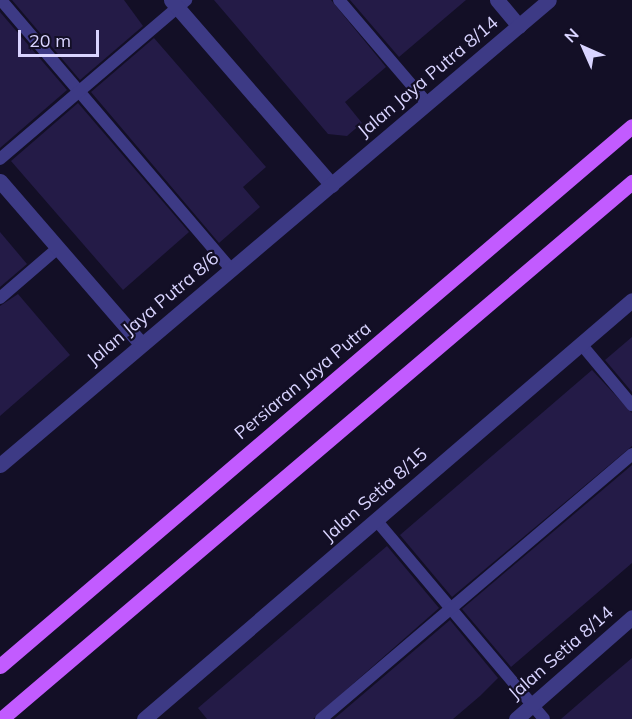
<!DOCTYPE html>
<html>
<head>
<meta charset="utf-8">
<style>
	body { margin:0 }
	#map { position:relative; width:632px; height:719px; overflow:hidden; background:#130f26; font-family:Mulish,sans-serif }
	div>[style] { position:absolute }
	.building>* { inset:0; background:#241b47 }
	.service>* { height:12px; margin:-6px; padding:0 6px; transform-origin:6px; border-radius:6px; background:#3d3a85 }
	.minor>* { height:15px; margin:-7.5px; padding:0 7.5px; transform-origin:7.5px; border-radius:7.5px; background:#3d3a85 }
	.primary>* { height:15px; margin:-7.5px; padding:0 7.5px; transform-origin:7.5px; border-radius:7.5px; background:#c25bff }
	span { translate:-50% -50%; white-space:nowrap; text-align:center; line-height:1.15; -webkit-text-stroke:4.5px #130f26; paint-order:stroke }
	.street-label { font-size:18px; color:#d9d4ff }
	.north { position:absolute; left:554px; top:18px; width:60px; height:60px; -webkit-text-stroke:4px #130f26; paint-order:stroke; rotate:315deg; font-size:16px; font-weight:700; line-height:24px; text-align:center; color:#d9d4ff }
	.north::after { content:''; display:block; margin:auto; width:21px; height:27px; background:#d9d4ff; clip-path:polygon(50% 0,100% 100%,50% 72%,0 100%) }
	.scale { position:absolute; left:18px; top:30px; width:81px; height:27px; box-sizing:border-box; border:3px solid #d9d4ff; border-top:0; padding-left:8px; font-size:18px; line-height:21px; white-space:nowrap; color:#d9d4ff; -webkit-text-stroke:4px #130f26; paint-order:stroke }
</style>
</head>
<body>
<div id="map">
	<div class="building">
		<i style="clip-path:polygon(12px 0,124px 0,143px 26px,80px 80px)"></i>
		<i style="clip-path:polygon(214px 0,331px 0,386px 67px,345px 102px,362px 123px,347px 136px,328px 134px)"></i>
		<i style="clip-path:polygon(350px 0,466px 0,399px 57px)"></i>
		<i style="clip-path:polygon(0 12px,67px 90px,0 148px)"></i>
		<i style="clip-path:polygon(154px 38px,266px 167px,243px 187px,260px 207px,219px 243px,91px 92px)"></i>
		<i style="clip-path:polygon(78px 103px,189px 232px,123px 290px,11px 161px)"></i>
		<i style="clip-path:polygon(0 232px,27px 264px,0 287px)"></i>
		<i style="clip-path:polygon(18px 294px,70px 355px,0 416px,0 306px)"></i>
		<i style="clip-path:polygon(632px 337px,632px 392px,605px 360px)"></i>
		<i style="clip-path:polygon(592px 370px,632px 413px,632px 446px,452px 597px,400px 535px)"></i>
		<i style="clip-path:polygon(632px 465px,632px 563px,511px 667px,462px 609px)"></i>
		<i style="clip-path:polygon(387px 546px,439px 608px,313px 719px,207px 719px,198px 708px)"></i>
		<i style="clip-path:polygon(450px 620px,498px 678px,480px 696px,453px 719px,334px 719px)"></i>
		<i style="clip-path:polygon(632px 658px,632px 719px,561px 719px,599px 686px)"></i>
	</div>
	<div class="service">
		<i style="left:1px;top:0;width:354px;rotate:49.5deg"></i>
		<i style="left:339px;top:0;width:135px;rotate:49.5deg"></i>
		<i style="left:0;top:159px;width:245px;rotate:-40.5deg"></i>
		<i style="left:0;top:298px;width:77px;rotate:-40.8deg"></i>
		<i style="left:581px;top:344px;width:80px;rotate:50.1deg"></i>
		<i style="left:376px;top:520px;width:260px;rotate:49.8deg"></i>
		<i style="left:321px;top:719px;width:409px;rotate:-40.4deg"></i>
	</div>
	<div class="minor">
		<i style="left:171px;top:0;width:245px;rotate:49deg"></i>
		<i style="left:497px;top:0;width:34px;rotate:50deg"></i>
		<i style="left:0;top:181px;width:216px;rotate:49.1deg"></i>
		<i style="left:0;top:465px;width:719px;rotate:-40.26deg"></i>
		<i style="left:144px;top:719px;width:643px;rotate:-40.65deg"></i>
		<i style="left:516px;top:719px;width:154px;rotate:-41.3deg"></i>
	</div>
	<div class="primary">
		<i style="left:0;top:666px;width:831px;rotate:-40.51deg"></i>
		<i style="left:1px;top:719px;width:829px;rotate:-40.4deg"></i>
	</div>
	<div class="street-label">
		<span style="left:428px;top:77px;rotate:-40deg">Jalan Jaya Putra 8/14</span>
		<span style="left:153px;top:309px;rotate:-40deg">Jalan Jaya Putra 8/6</span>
		<span style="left:303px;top:381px;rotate:-40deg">Persiaran Jaya Putra</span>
		<span style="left:375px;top:495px;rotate:-41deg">Jalan Setia 8/15</span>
		<span style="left:561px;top:653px;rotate:-41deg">Jalan Setia 8/14</span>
	</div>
	<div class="north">N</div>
	<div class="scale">20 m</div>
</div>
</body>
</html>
